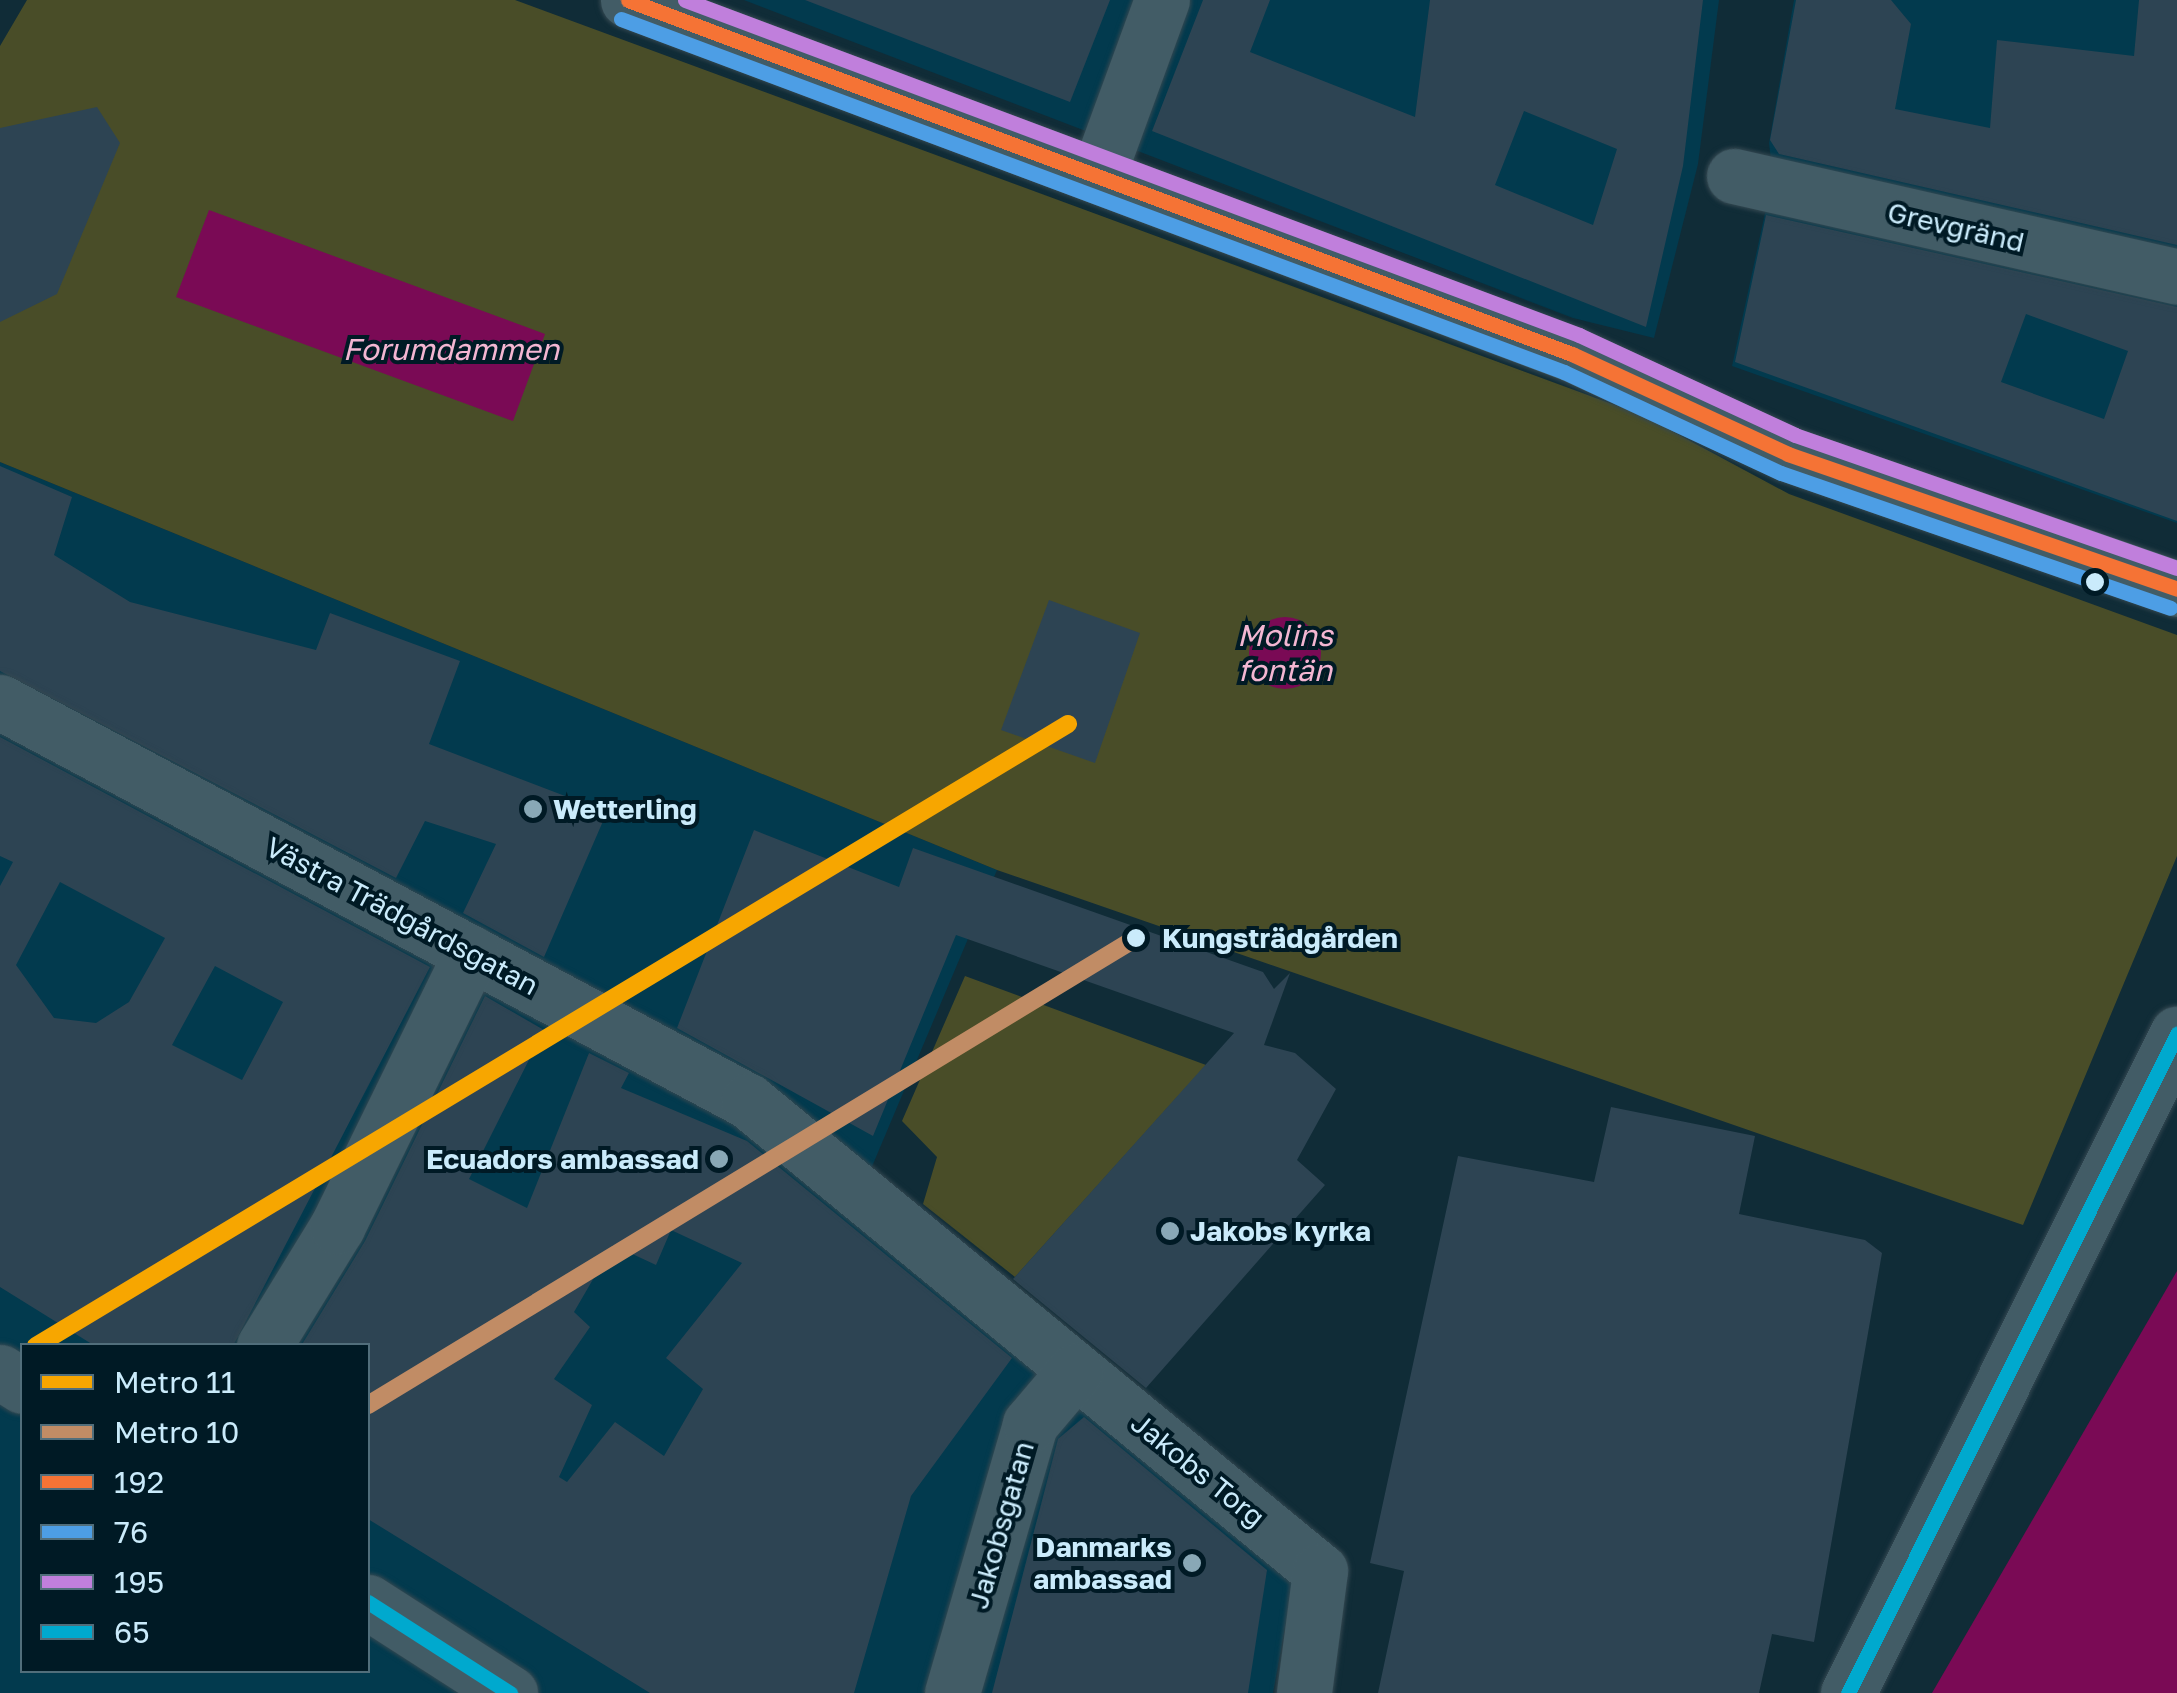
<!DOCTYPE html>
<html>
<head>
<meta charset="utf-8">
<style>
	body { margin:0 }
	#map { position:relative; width:2177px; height:1693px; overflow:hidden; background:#102c37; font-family:"Golos Text",sans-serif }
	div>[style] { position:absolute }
	.built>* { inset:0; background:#023a4e }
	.green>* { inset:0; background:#494d28 }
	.water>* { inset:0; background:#7a0a55 }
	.round { border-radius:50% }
	.building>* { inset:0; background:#2d4453 }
	.roads { filter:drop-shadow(0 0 2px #344851) drop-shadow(0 0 2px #344851) }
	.minor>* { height:55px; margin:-27.5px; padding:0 27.5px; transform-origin:27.5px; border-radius:27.5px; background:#425c66 }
	.bus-1>* { height:15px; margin:-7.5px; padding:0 7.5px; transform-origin:7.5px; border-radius:7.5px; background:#f57335 }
	.bus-2>* { height:15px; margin:-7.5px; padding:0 7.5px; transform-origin:7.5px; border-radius:7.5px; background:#4d9ee5 }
	.bus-3>* { height:15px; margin:-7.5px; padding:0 7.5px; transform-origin:7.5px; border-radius:7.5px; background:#c07fdc }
	.bus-4>* { height:15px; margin:-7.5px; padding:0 7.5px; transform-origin:7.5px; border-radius:7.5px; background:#00a9ce }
	.metro-1>* { height:18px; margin:-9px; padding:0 9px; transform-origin:9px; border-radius:9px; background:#f7a600 }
	.metro-2>* { height:18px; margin:-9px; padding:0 9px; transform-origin:9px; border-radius:9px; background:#c18c65 }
	.dots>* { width:28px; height:28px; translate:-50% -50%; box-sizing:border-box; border:5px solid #001a25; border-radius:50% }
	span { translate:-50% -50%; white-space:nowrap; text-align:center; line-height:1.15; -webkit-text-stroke:8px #001a25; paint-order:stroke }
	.street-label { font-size:28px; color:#caebfb }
	.poi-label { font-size:28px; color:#caebfb; font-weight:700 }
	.left { translate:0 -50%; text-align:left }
	.right { translate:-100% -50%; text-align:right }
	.stop-label { font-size:28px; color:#caebfb; font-weight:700 }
	.water-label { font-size:30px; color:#f3b6d2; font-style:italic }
	.legend { position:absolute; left:20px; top:1343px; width:350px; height:330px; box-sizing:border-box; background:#001a25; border:2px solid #516e7b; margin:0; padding:12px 18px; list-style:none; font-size:30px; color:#caebfb }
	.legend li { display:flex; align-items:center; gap:20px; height:50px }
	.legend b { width:50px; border:2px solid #516e7b }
</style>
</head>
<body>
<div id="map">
	<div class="built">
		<i style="clip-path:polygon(744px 0,1719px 0,1698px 164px,1654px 338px,1573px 318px)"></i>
		<i style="clip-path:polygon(1794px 0,2177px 0,2177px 523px,1732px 366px,1773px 176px,1769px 143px)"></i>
		<i style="clip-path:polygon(evenodd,0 462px,997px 870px,852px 1214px,1295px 1573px,1273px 1693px,0 1693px,0 462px,22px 1346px,368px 1346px,368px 1670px,22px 1670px,22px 1346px)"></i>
	</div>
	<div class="green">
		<i style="clip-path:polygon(27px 0,515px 0,1642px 415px,1789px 494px,2177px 635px,2177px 856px,2023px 1225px,997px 870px,0 462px,0 46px)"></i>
		<i style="clip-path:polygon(965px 976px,1206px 1065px,1015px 1277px,923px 1204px,937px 1157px,902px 1121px)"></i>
	</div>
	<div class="water">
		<i style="clip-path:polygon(209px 210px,545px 334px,513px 421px,176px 297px)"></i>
		<i class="round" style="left:1249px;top:617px;width:72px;height:72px"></i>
		<i style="clip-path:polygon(2177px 1271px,2177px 1693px,1932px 1693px)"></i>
	</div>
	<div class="building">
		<i style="clip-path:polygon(805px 0,1110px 0,1070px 102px)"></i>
		<i style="clip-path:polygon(evenodd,1203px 0,1270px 0,1250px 52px,1415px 117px,1430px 0,1703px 0,1683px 166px,1646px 327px,1152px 131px,1203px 0,1524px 111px,1617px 149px,1593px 225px,1495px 185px,1524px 111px)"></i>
		<i style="clip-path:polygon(1796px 0,1891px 0,1911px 24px,1895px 109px,1990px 128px,1997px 40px,2134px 56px,2139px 0,2177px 0,2177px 245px,1779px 154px,1770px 140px)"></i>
		<i style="clip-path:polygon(97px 107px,120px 143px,57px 294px,0 322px,0 128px)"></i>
		<i style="clip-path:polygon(evenodd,1766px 215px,2177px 307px,2177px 521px,1735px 362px,1766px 215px,2026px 314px,2128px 351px,2104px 419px,2001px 382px,2026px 314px)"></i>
		<i style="clip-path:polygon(0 466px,72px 497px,54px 555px,130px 602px,316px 650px,330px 613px,460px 661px,429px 744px,607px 812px,544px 957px,463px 913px,496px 844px,425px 821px,396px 878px,0 671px)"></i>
		<i style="clip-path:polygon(1049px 600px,1140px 633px,1095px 763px,1001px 730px)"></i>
		<i style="clip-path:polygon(evenodd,0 737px,430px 967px,233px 1346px,95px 1346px,0 1287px,0 886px,13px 862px,0 856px,0 737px,60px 882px,165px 938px,129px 1002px,96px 1023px,54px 1018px,16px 965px,60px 882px,0 737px,215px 966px,283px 1002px,242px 1080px,172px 1045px,215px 966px)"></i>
		<i style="clip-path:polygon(754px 830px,899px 887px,913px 848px,1263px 972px,1274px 989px,1290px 973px,1264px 1045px,1295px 1053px,1336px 1089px,1297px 1160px,1325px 1185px,1146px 1388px,1013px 1279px,1234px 1033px,956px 935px,873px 1136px,677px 1028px)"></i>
		<i style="clip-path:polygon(evenodd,485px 996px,544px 1030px,469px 1179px,527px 1208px,589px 1053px,629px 1073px,621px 1088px,747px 1141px,1012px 1358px,911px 1496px,854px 1693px,650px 1693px,368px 1519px,368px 1346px,301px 1346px,365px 1241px,485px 996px,671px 1230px,742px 1263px,666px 1358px,703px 1389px,664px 1456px,615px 1422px,567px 1482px,559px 1477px,592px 1405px,554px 1379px,590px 1327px,574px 1312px,613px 1245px,656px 1265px,671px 1230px)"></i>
		<i style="clip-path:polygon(1611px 1107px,1755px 1136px,1739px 1214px,1865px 1240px,1882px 1253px,1814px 1642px,1772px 1634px,1759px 1693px,1378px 1693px,1404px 1571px,1370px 1563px,1458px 1156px,1594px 1182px)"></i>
		<i style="clip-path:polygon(1084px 1417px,1267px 1570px,1248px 1693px,992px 1693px,1058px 1439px)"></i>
	</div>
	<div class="roads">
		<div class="minor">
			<i style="left:628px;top:0;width:1008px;rotate:20.56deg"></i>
			<i style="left:1572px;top:354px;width:238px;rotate:24.8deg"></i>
			<i style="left:1788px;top:454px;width:412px;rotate:19.1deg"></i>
			<i style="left:1099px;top:172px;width:183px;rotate:-69.9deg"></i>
			<i style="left:1734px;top:176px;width:454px;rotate:12.8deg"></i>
			<i style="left:0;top:702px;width:848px;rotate:28.08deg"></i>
			<i style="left:748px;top:1101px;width:740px;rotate:39.41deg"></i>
			<i style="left:1320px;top:1571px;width:123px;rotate:97.5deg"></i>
			<i style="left:264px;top:1346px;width:140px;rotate:-58.5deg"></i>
			<i style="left:337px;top:1227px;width:305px;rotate:-63.9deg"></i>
			<i style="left:0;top:1372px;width:26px;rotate:32deg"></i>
			<i style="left:368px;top:1602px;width:169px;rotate:32.7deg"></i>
			<i style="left:952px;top:1693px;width:280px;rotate:-73.8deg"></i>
			<i style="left:1030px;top:1424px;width:70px;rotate:-49.7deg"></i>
			<i style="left:1848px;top:1693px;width:737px;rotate:-63.47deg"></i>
		</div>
	</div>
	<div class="bus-1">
		<i style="left:628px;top:0;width:1008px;rotate:20.56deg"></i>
		<i style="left:1572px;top:354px;width:238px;rotate:24.8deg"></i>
		<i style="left:1788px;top:454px;width:412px;rotate:19.1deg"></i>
	</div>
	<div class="bus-2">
		<i style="left:621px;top:19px;width:1007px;rotate:20.52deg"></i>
		<i style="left:1564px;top:372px;width:239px;rotate:25deg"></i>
		<i style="left:1781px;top:473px;width:412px;rotate:19.1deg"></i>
	</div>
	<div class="bus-3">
		<i style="left:685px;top:0;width:955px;rotate:20.54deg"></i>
		<i style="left:1579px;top:335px;width:238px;rotate:24.8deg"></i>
		<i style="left:1795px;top:435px;width:404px;rotate:19.2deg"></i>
	</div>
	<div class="bus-4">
		<i style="left:368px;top:1602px;width:169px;rotate:32.7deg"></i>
		<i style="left:1848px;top:1693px;width:737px;rotate:-63.47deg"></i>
	</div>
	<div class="metro-1">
		<i style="left:36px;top:1346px;width:1205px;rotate:-31.08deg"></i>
	</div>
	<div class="metro-2">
		<i style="left:368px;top:1405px;width:899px;rotate:-31.3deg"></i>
	</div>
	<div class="dots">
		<i style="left:2095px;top:582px;background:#caebfb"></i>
		<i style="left:533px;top:809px;background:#89a8b6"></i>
		<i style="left:1136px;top:938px;background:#caebfb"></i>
		<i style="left:719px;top:1159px;background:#89a8b6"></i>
		<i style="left:1170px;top:1231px;background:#89a8b6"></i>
		<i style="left:1192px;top:1563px;background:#89a8b6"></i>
	</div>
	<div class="street-label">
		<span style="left:1956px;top:227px;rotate:13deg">Grevgränd</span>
		<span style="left:402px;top:916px;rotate:28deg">Västra Trädgårdsgatan</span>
		<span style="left:1198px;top:1470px;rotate:39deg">Jakobs Torg</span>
		<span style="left:1001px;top:1525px;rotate:-74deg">Jakobsgatan</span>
	</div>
	<div class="poi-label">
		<span class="left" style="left:553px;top:809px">Wetterling</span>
		<span class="right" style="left:699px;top:1159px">Ecuadors ambassad</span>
		<span class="left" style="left:1190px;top:1231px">Jakobs kyrka</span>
		<span class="right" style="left:1172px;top:1563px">Danmarks<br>ambassad</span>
	</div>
	<div class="stop-label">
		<span class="left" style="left:1162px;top:938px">Kungsträdgården</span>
	</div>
	<div class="water-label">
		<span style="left:451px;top:349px">Forumdammen</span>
		<span style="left:1285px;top:652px">Molins<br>fontän</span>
	</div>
	<ul class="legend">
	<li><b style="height:12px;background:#f7a600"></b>Metro 11</li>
	<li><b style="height:12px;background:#c18c65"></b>Metro 10</li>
	<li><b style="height:12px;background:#f57335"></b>192</li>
	<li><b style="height:12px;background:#4d9ee5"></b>76</li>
	<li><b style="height:12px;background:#c07fdc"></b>195</li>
	<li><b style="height:12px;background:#00a9ce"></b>65</li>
	</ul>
</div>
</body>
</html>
